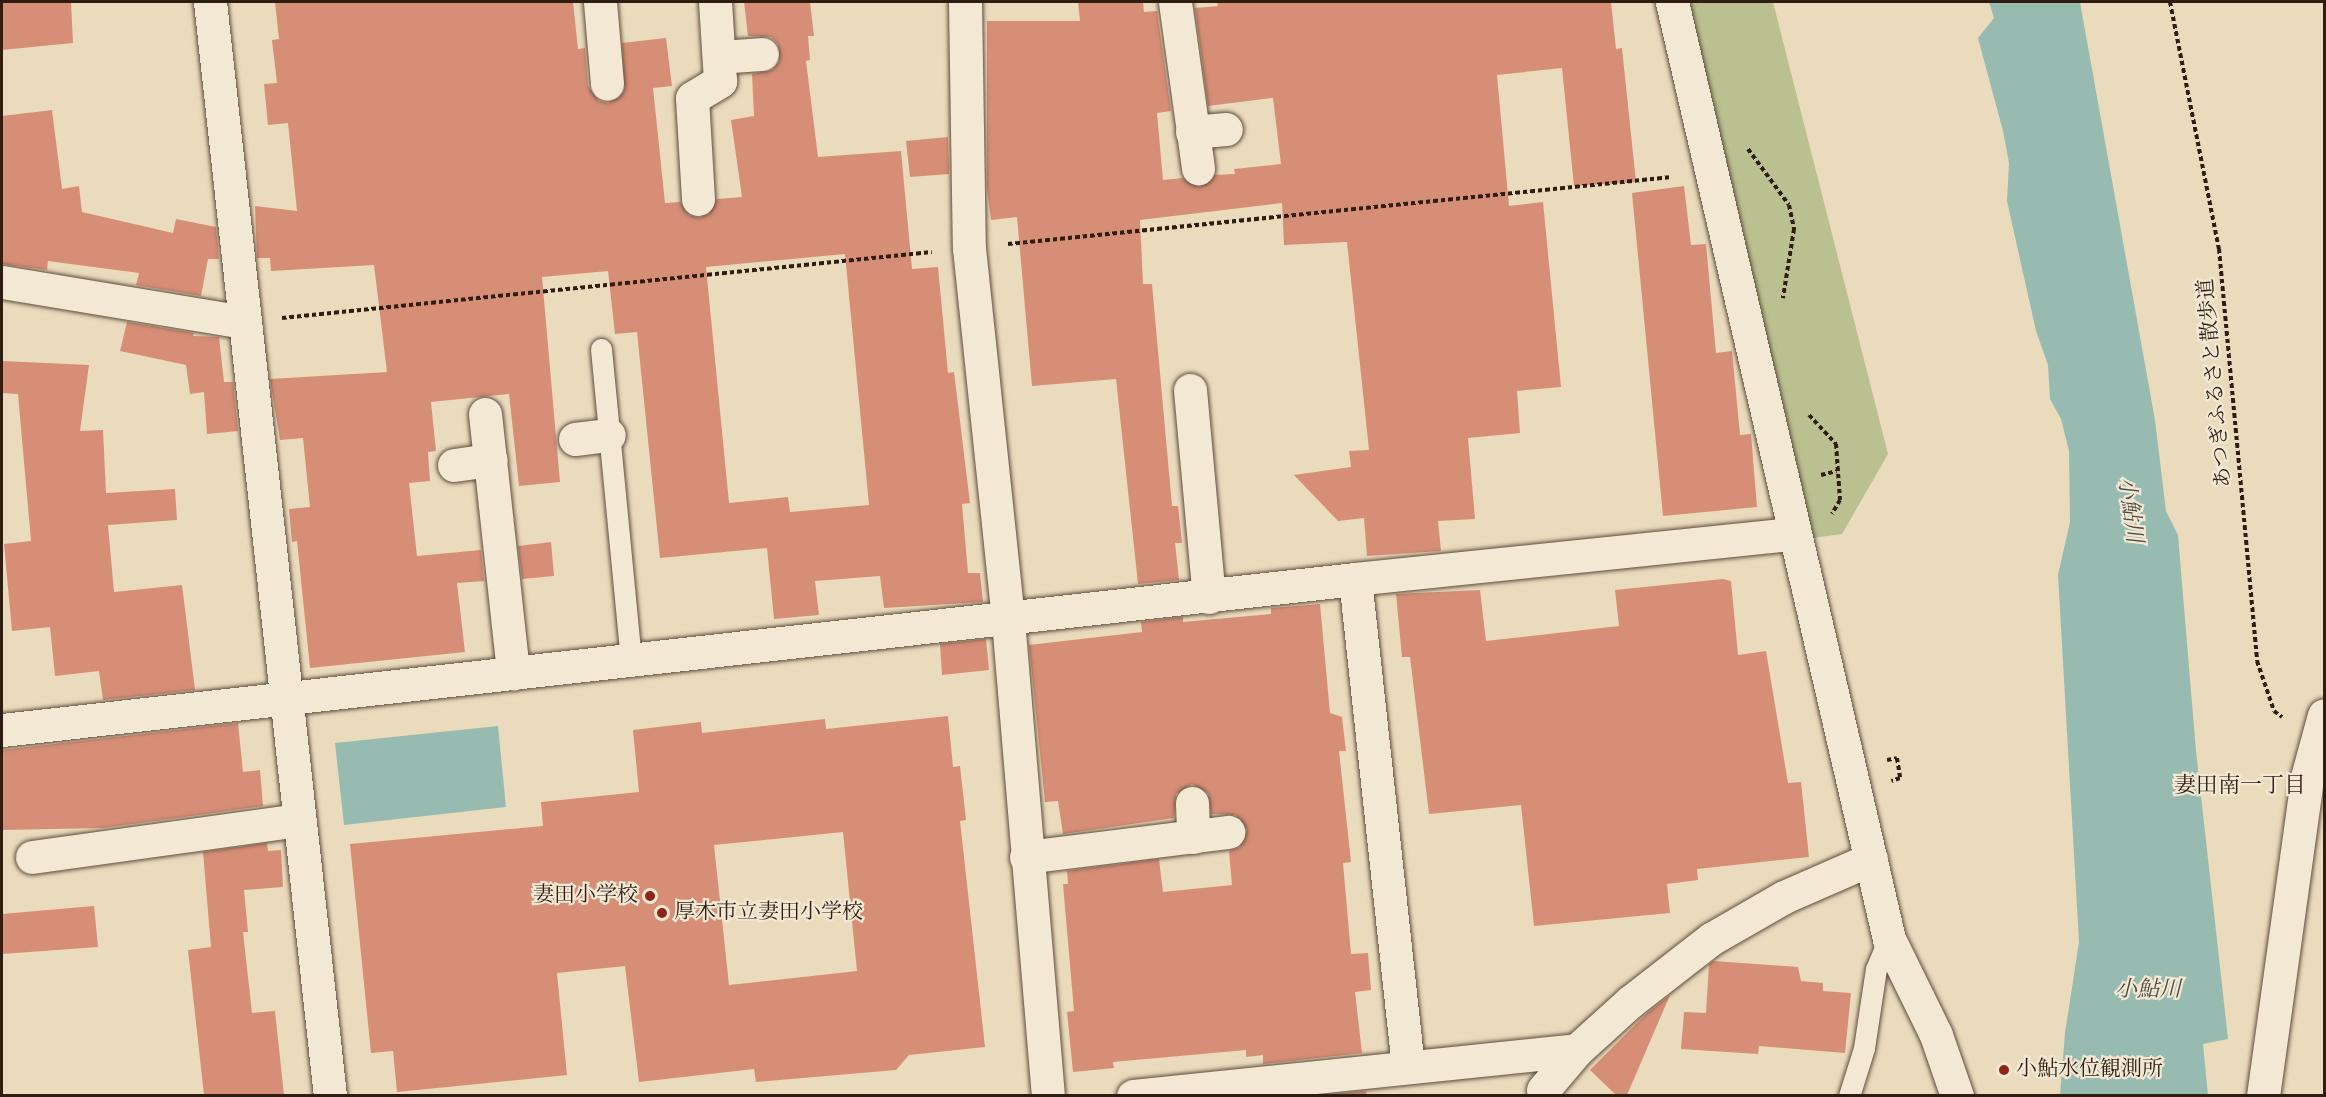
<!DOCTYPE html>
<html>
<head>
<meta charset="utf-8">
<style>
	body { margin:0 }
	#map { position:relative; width:2326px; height:1097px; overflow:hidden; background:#ebdbbd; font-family:"Old Standard TT","Noto Serif JP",serif }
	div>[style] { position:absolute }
	.green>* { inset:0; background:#bac08f }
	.water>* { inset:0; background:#98bbb1 }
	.building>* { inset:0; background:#d78e76 }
	.path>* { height:4px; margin-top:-2px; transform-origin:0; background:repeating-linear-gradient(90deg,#2f1d11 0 4.5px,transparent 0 7.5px) }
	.roads { filter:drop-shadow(0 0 2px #5e4c3c) drop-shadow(0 0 2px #5e4c3c) }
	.lane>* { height:21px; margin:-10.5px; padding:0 10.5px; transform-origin:10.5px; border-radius:10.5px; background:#f2e8d4 }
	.street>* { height:33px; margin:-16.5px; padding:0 16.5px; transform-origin:16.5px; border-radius:16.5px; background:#f2e8d4 }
	.dots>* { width:16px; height:16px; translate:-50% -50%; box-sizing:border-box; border:3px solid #f2e8d4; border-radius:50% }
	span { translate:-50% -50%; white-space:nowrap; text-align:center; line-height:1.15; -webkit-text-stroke:4.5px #f2e8d4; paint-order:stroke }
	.street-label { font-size:21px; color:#2f1d11 }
	.poi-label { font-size:21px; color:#2f1d11 }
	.right { translate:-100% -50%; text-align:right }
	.left { translate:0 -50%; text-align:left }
	.water-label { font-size:22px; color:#4e4c41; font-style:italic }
	.neighbourhood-label { font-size:22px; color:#2f1d11 }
	.frame { position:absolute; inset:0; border:3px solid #2f1d11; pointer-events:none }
</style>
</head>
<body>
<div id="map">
	<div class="green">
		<i style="clip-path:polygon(1683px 2px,1773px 2px,1888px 454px,1842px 534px,1805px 539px)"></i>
	</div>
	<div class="water">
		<i style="clip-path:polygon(1989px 2px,2080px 2px,2155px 420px,2166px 511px,2178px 535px,2196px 751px,2228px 1039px,2203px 1044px,2208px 1095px,2060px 1095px,2065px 1033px,2079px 942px,2058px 575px,2070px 522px,2069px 451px,2061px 419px,2050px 399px,2048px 365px,2036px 331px,2007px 201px,2009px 163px,2003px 131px,1978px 38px,1994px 18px)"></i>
		<i style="clip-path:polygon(498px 726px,506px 807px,344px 825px,335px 743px)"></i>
	</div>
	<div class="building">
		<i style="clip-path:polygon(2px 2px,71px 2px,73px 43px,2px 50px)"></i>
		<i style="clip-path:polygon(evenodd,275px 2px,573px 2px,578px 49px,585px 48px,588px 86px,599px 101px,608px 103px,624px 91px,622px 43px,666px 38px,672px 86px,653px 88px,665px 203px,680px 202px,689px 215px,699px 218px,709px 214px,717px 199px,742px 197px,731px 120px,754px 116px,752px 74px,772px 70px,779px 62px,778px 44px,771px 37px,748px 36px,744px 2px,810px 2px,814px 36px,808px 36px,810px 60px,806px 61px,818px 157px,901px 151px,912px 269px,938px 267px,948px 373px,954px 372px,970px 503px,962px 504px,968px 573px,980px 573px,983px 602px,884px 608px,880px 576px,815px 581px,819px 615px,774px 619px,767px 548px,660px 558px,637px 332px,615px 334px,608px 271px,542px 277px,560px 482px,519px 486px,509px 394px,431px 402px,436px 451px,428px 452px,430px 481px,409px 483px,417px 556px,481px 550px,484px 581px,457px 583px,465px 652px,310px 668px,297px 541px,292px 542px,289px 509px,310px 507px,303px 438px,280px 440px,270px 379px,387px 372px,374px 265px,271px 271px,270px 258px,257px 258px,255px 206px,297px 211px,288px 123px,268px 125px,264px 84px,277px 83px,272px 40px,279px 39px,275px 2px,845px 254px,869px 505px,790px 512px,788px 497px,729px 503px,706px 267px,845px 254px)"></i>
		<i style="clip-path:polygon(1078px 2px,1143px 2px,1144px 12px,1157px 11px,1171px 111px,1157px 113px,1163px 180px,1183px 178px,1200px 187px,1215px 175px,1235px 174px,1234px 169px,1281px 164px,1273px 98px,1208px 106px,1195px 8px,1218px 6px,1217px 2px,1611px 2px,1616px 49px,1622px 48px,1636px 182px,1574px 186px,1562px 68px,1497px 75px,1509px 206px,1543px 202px,1561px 387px,1517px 391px,1520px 433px,1468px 438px,1475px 519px,1438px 521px,1441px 551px,1367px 556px,1364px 518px,1338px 521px,1294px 475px,1351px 467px,1349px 451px,1369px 450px,1347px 242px,1284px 245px,1282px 203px,1140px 220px,1143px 284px,1152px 284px,1172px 506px,1178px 506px,1182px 543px,1175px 543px,1179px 580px,1138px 584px,1116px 379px,1032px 386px,1017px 217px,991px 220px,987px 189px,987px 21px,1080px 21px)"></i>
		<i style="clip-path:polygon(52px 110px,62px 189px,79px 186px,82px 212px,173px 233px,176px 219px,216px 227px,219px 259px,208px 259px,201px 296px,136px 285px,139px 273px,48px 261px,47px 270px,2px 264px,2px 116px)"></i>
		<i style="clip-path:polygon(948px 137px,949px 174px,910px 177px,906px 141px)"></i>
		<i style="clip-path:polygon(1684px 186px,1691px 245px,1706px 244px,1716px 353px,1732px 351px,1740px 435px,1751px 434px,1757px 507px,1663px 516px,1632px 193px)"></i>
		<i style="clip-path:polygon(127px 322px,194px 333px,193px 336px,219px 337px,224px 382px,233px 382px,238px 431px,207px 434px,204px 392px,190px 394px,186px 365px,120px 351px)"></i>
		<i style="clip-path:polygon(2px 361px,89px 365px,80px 431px,103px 430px,106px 493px,175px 489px,177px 520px,108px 525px,114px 592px,182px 585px,195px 690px,103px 700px,99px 671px,55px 676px,50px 627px,12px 631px,4px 544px,31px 541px,18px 394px,2px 393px)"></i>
		<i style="clip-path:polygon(551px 542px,554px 576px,522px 579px,518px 546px)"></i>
		<i style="clip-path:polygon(1723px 579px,1731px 581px,1738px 655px,1766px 651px,1788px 783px,1801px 782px,1809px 857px,1697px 869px,1698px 880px,1667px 884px,1670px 913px,1534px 926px,1521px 805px,1429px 814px,1410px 657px,1402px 657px,1396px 594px,1480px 590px,1486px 641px,1619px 626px,1615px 590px)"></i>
		<i style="clip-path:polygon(1320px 604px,1330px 713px,1342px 717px,1346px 751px,1339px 751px,1351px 862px,1343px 863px,1351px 954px,1368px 953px,1371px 990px,1355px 992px,1362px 1053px,1263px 1064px,1263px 1055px,1246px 1057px,1246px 1050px,1113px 1062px,1114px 1068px,1073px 1072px,1067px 1012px,1074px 1011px,1063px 884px,1068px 884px,1067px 871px,1159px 859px,1163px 892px,1232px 885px,1229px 851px,1240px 847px,1247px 830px,1236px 815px,1211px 814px,1208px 793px,1192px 784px,1176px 794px,1174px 818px,1063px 834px,1058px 801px,1045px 802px,1029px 645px,1142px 632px,1141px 622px,1183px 617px,1183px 622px,1271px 614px,1271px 608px)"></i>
		<i style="clip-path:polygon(986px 639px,989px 670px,942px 675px,940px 644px)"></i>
		<i style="clip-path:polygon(evenodd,948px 716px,953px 767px,960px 766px,966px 820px,960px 821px,985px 1047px,909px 1055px,896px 1070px,756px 1082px,754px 1069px,639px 1082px,625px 966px,557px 973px,567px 1075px,397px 1092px,393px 1051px,371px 1053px,350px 844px,543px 826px,541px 802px,639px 792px,633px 730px,701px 722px,702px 733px,825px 719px,826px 729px,948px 716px,843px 832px,857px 971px,729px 985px,714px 845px,843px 832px)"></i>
		<i style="clip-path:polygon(238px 723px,243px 772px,260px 770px,263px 806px,104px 828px,2px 830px,2px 750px)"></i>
		<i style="clip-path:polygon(267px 843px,268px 851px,281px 850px,283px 887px,244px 890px,248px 932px,243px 932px,252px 1013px,275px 1011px,284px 1095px,204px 1095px,188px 950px,211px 947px,203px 852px)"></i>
		<i style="clip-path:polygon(94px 906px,98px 947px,2px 954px,2px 914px)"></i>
		<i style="clip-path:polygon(1714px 961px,1798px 967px,1801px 981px,1823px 983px,1823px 991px,1851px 993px,1845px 1053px,1759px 1046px,1758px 1054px,1681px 1049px,1684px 1012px,1706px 1013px,1709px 964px)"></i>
		<i style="clip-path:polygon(1670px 995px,1627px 1095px,1616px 1095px,1590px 1070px,1646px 1014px)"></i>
		<i style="clip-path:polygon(1366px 1091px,1367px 1095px,1320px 1095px)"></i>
	</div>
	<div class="path">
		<i style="left:2170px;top:2px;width:252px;rotate:78.8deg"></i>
		<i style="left:2219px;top:249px;width:414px;rotate:84.7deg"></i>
		<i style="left:2257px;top:661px;width:53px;rotate:71.2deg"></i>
		<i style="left:2274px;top:711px;width:10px;rotate:37deg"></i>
		<i style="left:1748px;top:149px;width:69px;rotate:53.8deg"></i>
		<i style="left:1789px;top:205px;width:25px;rotate:78deg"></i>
		<i style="left:1794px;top:229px;width:70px;rotate:99.1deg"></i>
		<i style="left:1008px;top:244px;width:667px;rotate:-5.76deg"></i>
		<i style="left:282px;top:318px;width:653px;rotate:-5.8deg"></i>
		<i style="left:1809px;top:415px;width:40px;rotate:47deg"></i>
		<i style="left:1836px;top:444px;width:56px;rotate:85.9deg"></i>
		<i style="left:1840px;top:500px;width:16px;rotate:120deg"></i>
		<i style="left:1821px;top:475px;width:16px;rotate:-14deg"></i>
		<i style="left:1887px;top:760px;width:10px;rotate:-11deg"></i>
		<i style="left:1897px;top:758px;width:20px;rotate:81deg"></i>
		<i style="left:1900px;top:778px;width:9px;rotate:162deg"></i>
	</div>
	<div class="roads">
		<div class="lane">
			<i style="left:601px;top:349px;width:313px;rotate:84.5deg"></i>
			<i style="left:1849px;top:1096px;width:50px;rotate:-72.6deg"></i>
			<i style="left:1864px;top:1048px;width:80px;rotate:-81.4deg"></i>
			<i style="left:1876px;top:969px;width:33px;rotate:-67deg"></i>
		</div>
		<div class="street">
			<i style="left:210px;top:2px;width:1101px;rotate:83.74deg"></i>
			<i style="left:600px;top:2px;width:82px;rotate:85.1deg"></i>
			<i style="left:965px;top:2px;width:246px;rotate:89.1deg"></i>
			<i style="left:969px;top:248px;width:374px;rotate:84deg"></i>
			<i style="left:1008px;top:620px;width:478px;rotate:85.2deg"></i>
			<i style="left:1175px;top:2px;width:168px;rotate:82.1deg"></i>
			<i style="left:1672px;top:2px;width:962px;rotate:76.96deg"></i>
			<i style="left:1889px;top:939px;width:107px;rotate:63.9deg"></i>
			<i style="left:1936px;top:1035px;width:65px;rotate:71deg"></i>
			<i style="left:719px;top:57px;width:43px;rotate:-4deg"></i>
			<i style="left:1192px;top:132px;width:34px;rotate:-5deg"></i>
			<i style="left:698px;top:199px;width:101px;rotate:-93.4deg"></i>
			<i style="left:692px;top:98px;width:33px;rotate:-31deg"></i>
			<i style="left:720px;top:81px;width:79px;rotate:-93.6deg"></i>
			<i style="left:2px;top:282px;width:244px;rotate:9.4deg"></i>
			<i style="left:1190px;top:390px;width:208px;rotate:84.8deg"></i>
			<i style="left:485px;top:414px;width:261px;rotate:83.8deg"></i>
			<i style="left:575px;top:439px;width:34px;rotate:-7deg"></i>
			<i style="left:454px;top:465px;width:37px;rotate:-8deg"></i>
			<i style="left:1355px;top:579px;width:489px;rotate:83.8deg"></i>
			<i style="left:2px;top:730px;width:1361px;rotate:-6.37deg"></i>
			<i style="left:1355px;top:579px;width:440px;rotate:-5.9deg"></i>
			<i style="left:1192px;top:803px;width:34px;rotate:88deg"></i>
			<i style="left:32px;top:857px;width:268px;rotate:-7.9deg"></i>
			<i style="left:1026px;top:857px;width:204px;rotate:-7.1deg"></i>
			<i style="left:1543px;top:1090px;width:52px;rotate:-49.6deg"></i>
			<i style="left:1577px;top:1050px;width:72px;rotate:-42.2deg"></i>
			<i style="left:1630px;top:1002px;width:103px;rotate:-37.9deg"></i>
			<i style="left:1711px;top:939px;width:84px;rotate:-29.9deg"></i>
			<i style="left:1784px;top:897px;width:95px;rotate:-23.6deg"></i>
			<i style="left:1133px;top:1096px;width:446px;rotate:-5.9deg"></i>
			<i style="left:2263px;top:1096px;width:322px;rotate:-82.1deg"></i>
			<i style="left:2307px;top:777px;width:64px;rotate:-74.7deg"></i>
		</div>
	</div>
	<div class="dots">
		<i style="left:650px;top:896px;background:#8f2418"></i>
		<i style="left:662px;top:913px;background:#8f2418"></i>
		<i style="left:2004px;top:1070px;background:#8f2418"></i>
	</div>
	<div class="street-label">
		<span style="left:2216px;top:383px;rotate:-95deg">あつぎふるさと散歩道</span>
	</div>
	<div class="poi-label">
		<span class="right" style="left:638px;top:896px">妻田小学校</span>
		<span class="left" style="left:674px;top:913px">厚木市立妻田小学校</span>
		<span class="left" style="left:2016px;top:1070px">小鮎水位観測所</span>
	</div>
	<div class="water-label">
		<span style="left:2129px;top:510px;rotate:82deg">小鮎川</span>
		<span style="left:2148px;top:991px">小鮎川</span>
	</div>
	<div class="neighbourhood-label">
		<span style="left:2240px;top:787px">妻田南一丁目</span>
	</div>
	<div class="frame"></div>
</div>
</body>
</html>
